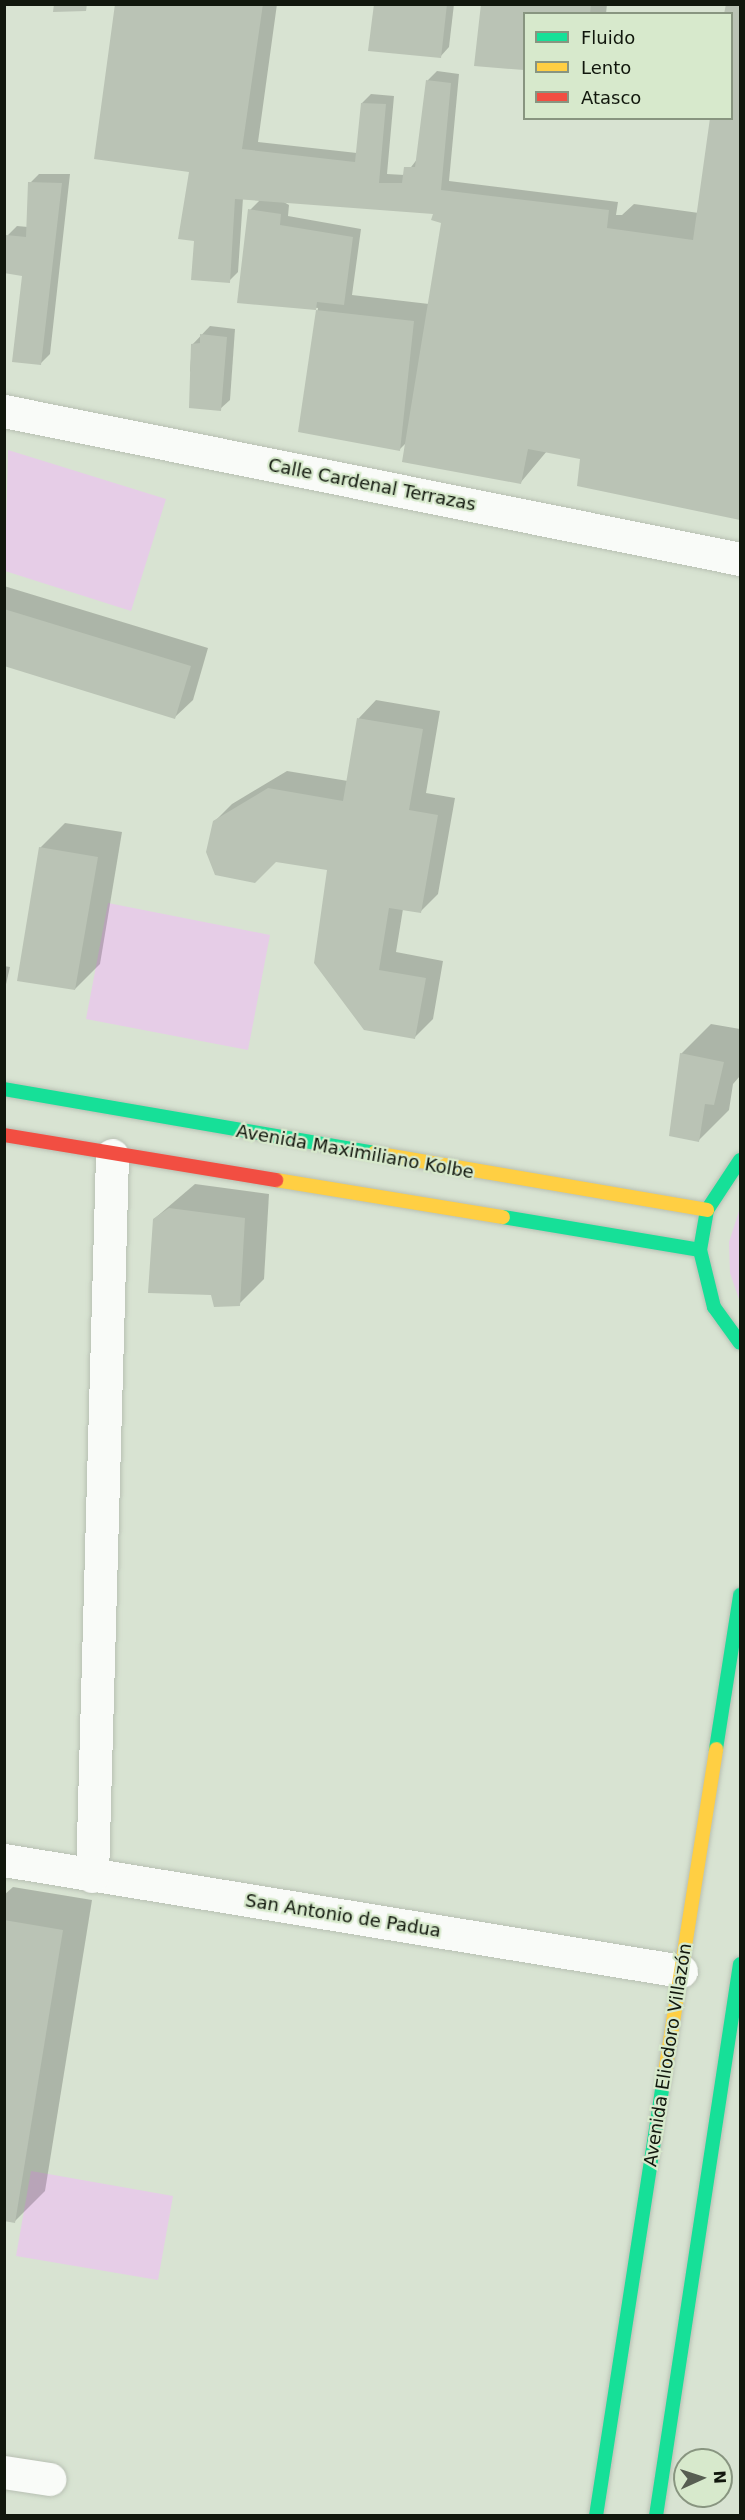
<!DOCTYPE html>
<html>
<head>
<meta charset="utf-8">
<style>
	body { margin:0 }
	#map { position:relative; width:745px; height:2520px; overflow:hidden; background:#d8e3d2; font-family:"DejaVu Sans",sans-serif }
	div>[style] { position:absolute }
	.green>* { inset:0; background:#e6cde7 }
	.shadow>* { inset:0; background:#0003 }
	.building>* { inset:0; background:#bac3b5 }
	.roads { filter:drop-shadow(0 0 2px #b8c0b3) drop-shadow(0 0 2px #b8c0b3) }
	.street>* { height:33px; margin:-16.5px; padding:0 16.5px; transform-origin:16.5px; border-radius:16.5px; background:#f9fbf8 }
	.fast>* { height:14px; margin:-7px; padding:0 7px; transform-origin:7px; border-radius:7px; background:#16e098 }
	.slow>* { height:14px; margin:-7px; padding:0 7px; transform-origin:7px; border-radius:7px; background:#ffcf43 }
	.jam>* { height:14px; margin:-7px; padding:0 7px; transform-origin:7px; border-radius:7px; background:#f24e42 }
	span { translate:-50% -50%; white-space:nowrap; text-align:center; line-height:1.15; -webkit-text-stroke:4.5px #d7e9cc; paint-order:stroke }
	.street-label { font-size:18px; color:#11170d }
	.frame { position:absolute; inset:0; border:6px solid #11170d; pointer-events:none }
	.legend { position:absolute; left:523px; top:12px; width:210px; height:108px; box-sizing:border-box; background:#d7e9cc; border:2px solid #889580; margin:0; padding:8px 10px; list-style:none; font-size:18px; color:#11170d }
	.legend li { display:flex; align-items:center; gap:12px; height:30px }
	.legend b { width:30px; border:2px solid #889580 }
	.north { position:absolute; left:673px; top:2448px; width:60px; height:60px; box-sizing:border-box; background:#d7e9cc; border:2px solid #889580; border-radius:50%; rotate:87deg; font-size:16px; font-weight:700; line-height:24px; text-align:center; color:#11170d }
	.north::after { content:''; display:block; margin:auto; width:21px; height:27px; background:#575e52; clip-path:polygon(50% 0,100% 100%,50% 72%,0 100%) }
</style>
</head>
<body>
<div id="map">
	<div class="green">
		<i style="clip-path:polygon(8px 450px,166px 499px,131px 611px,5px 571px)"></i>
		<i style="clip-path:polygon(108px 903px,270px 935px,248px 1050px,86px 1019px)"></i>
		<i style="clip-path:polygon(740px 1208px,740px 1302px,730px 1273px,729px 1242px)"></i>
		<i style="clip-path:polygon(31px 2171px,173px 2196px,158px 2280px,16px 2256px)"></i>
	</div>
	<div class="shadow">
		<i style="clip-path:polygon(evenodd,117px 4px,277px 4px,258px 142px,357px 153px,362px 103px,371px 94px,394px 96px,387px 174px,405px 175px,418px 158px,428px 80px,437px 71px,459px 74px,449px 181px,618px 202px,616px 215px,622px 215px,634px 204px,699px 213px,732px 118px,727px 4px,740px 4px,740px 518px,578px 485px,581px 458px,547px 451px,521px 482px,406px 443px,399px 450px,300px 431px,318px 308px,239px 301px,250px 210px,260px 200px,243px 198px,238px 272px,229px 281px,196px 240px,191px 171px,117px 4px,282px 201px,436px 213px,443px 222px,429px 304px,352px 295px,361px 229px,288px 216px,289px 205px,282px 201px)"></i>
		<i style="clip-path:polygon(376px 4px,454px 4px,449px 47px,440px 57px)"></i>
		<i style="clip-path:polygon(482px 4px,607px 4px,606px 14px,524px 14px,524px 68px,475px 65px)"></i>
		<i style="clip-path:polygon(39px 174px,70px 174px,50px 354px,41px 363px,24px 274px,8px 235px,17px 226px,28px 227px,30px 183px)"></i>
		<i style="clip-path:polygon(210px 326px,235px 329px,230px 400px,220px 409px,190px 371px,192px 345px)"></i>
		<i style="clip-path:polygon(4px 586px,208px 648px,193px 700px,175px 717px,4px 665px)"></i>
		<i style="clip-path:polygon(376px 700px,440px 711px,426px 793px,455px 798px,438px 894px,420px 912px,403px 909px,396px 952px,443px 961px,433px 1019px,415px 1037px,365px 1028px,329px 869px,214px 822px,232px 804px,287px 771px,348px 781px,359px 718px)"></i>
		<i style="clip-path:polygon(65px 823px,122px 832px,100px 964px,75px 989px,40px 848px)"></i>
		<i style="clip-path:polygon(4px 966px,10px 967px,4px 993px)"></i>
		<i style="clip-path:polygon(711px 1024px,740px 1029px,740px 1076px,733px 1084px,729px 1110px,699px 1140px,681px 1054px)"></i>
		<i style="clip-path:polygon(195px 1184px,269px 1194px,264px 1279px,239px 1304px,212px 1293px,154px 1219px)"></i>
		<i style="clip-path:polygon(13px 1887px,92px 1900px,45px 2191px,15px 2221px,4px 2219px,4px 1895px)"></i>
	</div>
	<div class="building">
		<i style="clip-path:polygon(54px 4px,87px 4px,86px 11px,53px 12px)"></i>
		<i style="clip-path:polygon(115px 4px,263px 4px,242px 149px,355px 162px,361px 103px,386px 104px,379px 183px,402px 183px,404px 167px,415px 167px,426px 80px,451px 83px,441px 190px,609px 210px,607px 228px,693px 240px,710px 118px,732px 118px,732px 14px,724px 14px,726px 4px,740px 4px,740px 520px,577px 486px,580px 459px,528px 449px,521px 484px,402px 462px,441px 223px,431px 220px,433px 214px,235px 199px,230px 283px,191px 280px,194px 241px,178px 239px,189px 172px,94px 159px)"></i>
		<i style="clip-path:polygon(374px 4px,447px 4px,441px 58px,368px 51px)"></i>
		<i style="clip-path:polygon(481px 4px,591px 4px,590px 14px,524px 14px,524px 70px,474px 66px)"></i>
		<i style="clip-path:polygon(28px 182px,62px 183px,41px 365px,12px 362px,22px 276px,4px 273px,6px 235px,26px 237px)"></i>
		<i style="clip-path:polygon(248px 209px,281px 214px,280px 225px,353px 237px,344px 305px,317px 302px,316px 310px,237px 303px)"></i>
		<i style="clip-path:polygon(316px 310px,414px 321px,400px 451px,298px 432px)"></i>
		<i style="clip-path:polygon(200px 334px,227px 337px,221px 411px,189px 408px,191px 344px,200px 343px)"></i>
		<i style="clip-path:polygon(4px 609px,191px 666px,175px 719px,4px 666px)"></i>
		<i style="clip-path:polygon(357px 718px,423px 729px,409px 810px,438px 815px,421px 913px,389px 908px,379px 970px,426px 978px,415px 1039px,364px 1030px,314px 963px,327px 870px,276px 862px,255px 883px,215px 875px,206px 852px,213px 821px,268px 788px,343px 801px)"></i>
		<i style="clip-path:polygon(39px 847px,98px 857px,75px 990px,17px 981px)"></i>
		<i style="clip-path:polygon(680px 1053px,724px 1062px,714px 1105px,705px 1104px,699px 1142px,669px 1136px)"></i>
		<i style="clip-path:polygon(169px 1208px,245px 1218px,240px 1306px,214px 1307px,211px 1295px,148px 1293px,153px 1219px)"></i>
		<i style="clip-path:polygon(4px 1920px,63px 1930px,15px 2223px,4px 2221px)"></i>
	</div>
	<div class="roads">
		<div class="street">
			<i style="left:4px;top:411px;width:751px;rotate:11.37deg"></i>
			<i style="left:4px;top:1860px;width:686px;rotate:9.31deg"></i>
			<i style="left:92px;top:1876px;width:721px;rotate:-88.41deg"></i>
			<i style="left:4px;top:2472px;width:46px;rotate:8.8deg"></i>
		</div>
		<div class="fast">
			<i style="left:4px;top:1089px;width:375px;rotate:9.8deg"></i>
			<i style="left:740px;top:1160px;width:60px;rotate:123.4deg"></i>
			<i style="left:707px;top:1210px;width:41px;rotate:99.9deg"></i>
			<i style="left:700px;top:1250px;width:59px;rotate:76.2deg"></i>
			<i style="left:714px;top:1307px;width:44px;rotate:54.2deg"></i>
			<i style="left:503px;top:1217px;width:200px;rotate:9.5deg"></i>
			<i style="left:716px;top:1749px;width:156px;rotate:-81.1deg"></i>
			<i style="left:596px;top:2516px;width:442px;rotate:-81.2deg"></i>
			<i style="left:656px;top:2516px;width:558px;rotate:-81.35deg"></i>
		</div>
		<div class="slow">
			<i style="left:374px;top:1153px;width:338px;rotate:9.7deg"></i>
			<i style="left:276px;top:1180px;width:230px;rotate:9.3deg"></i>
			<i style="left:664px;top:2079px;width:334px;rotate:-81deg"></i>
		</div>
		<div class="jam">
			<i style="left:4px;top:1135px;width:276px;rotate:9.4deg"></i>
		</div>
	</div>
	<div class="street-label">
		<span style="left:372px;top:485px;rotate:11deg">Calle Cardenal Terrazas</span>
		<span style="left:355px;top:1152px;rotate:10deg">Avenida Maximiliano Kolbe</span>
		<span style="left:343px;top:1916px;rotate:9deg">San Antonio de Padua</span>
		<span style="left:668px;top:2055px;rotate:-81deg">Avenida Eliodoro Villazón</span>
	</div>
	<div class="frame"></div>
	<ul class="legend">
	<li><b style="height:8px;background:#16e098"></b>Fluido</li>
	<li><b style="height:8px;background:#ffcf43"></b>Lento</li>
	<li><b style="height:8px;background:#f24e42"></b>Atasco</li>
	</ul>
	<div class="north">N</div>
</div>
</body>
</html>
